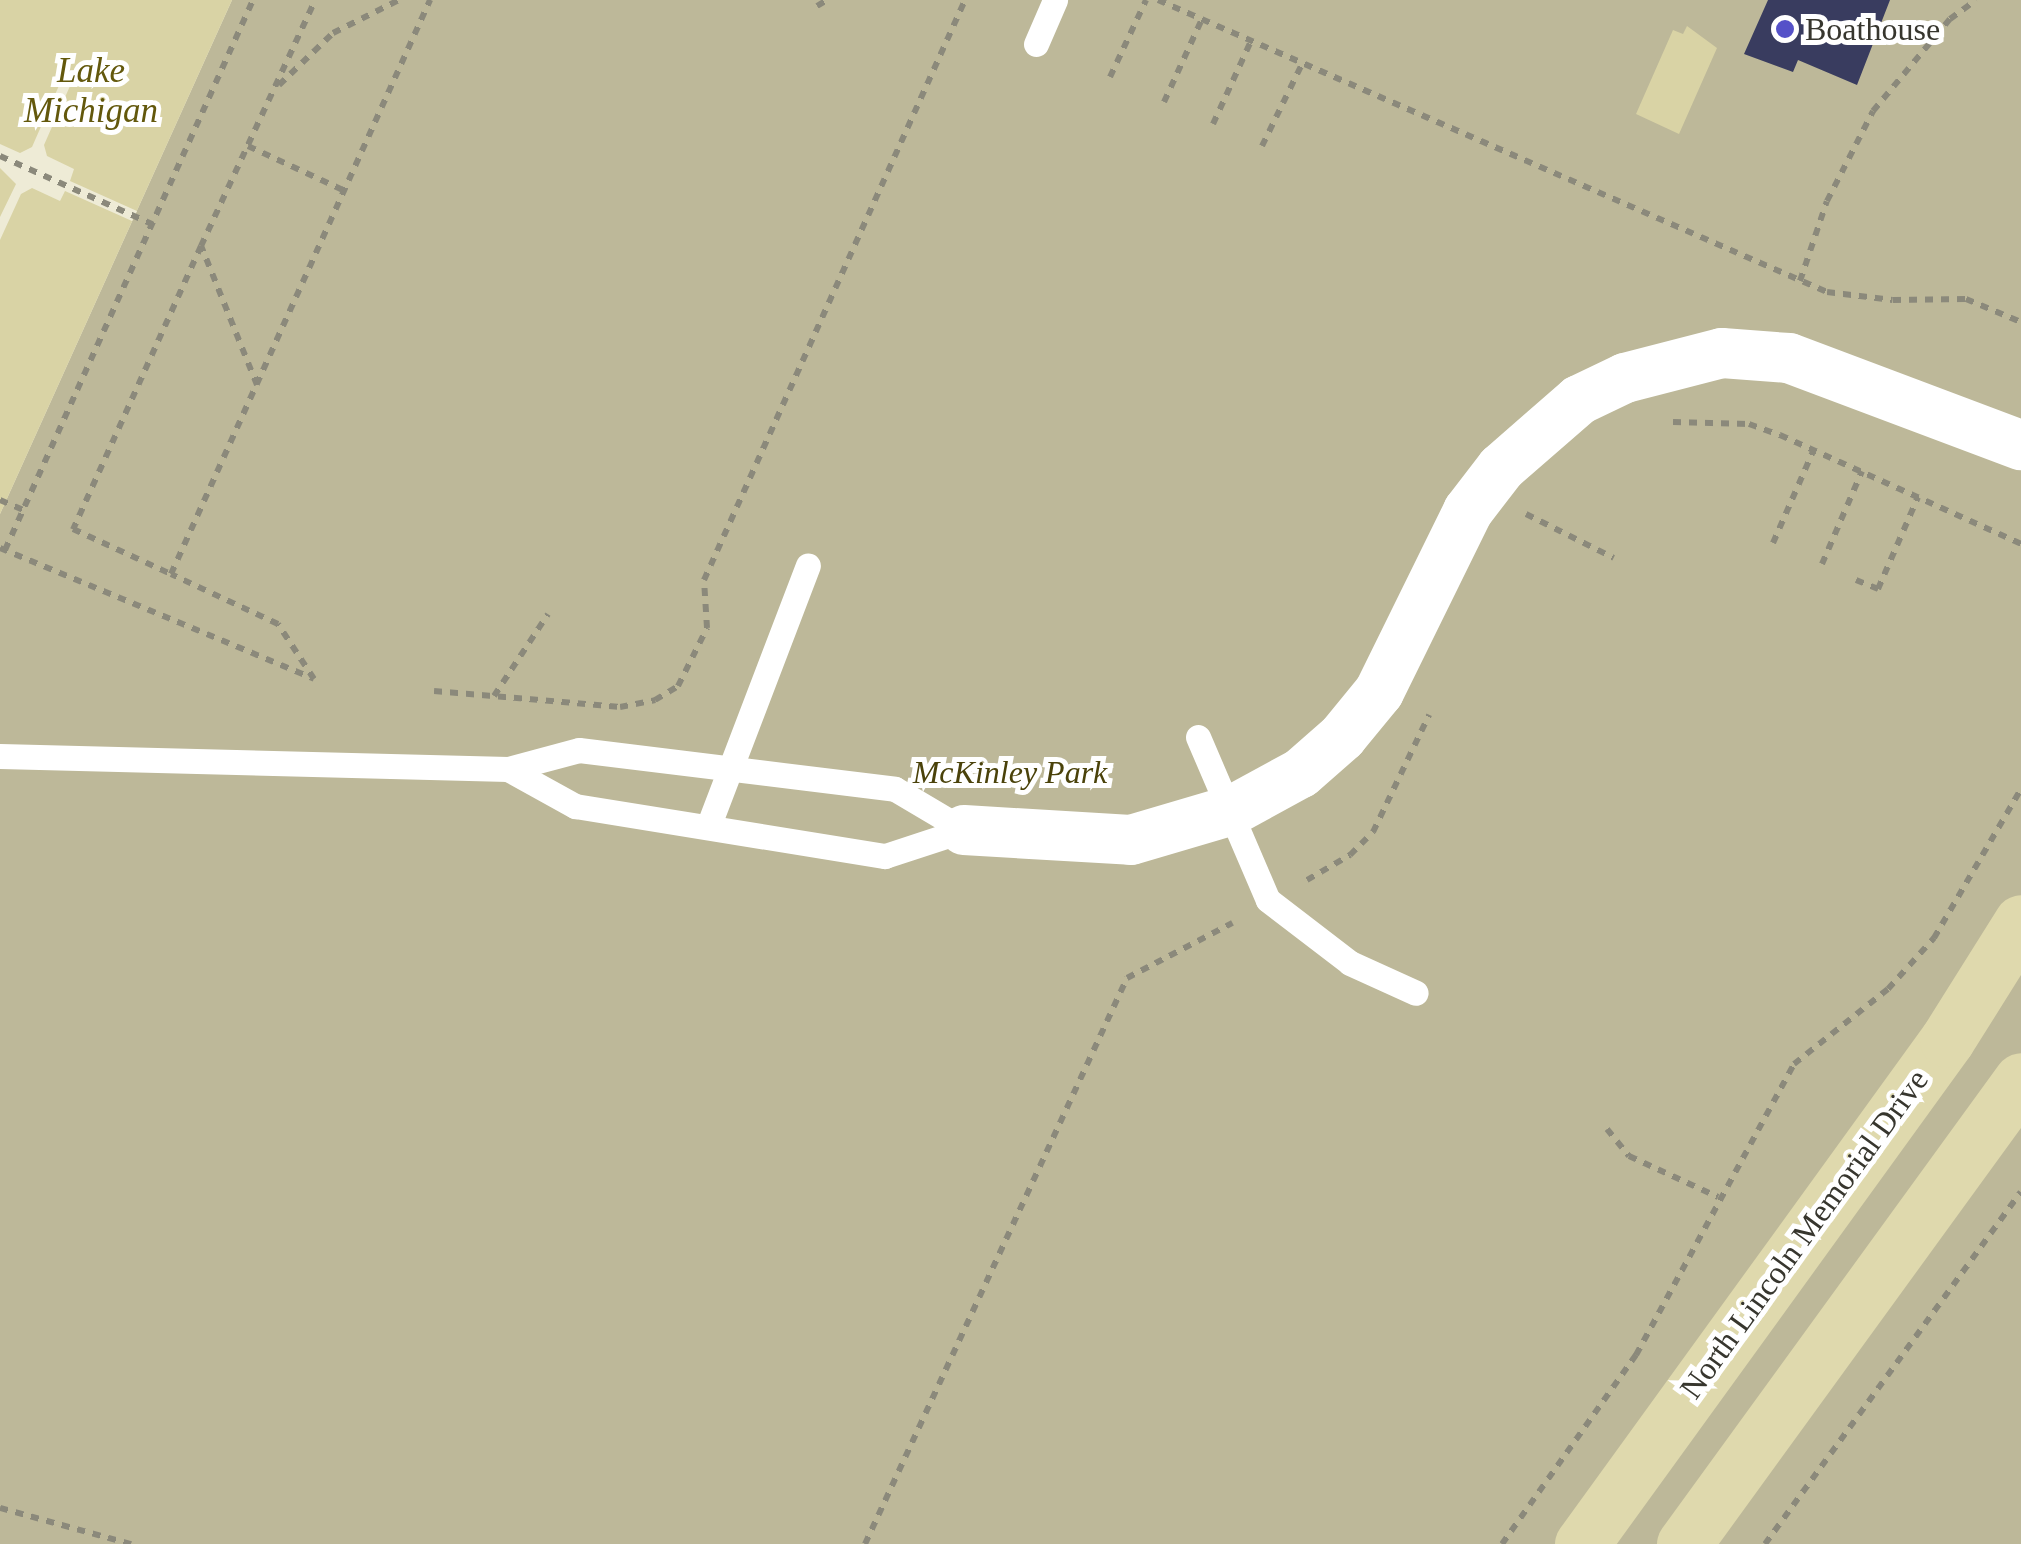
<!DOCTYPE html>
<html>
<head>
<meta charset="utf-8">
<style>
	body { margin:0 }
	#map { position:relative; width:2021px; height:1544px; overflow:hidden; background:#eeebd6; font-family:"Times New Roman",serif }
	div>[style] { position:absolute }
	.green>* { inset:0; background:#bdb899 }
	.water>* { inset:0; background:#d9d3a5 }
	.pier>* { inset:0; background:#eeebd6 }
	.building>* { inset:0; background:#393c5f }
	.path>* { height:6px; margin-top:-3px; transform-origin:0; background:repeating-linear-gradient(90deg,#8b897b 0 8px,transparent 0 16px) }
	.service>* { height:25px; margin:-12.5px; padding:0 12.5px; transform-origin:12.5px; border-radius:12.5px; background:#fff }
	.minor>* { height:50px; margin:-25px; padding:0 25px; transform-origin:25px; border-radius:25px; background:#fff }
	.primary>* { height:55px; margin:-27.5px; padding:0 27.5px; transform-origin:27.5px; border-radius:27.5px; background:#dfd9ad }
	.dots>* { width:28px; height:28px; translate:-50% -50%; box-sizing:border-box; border:5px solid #fff; border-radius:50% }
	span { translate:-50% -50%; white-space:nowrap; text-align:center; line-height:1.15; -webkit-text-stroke:10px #fff; paint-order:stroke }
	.poi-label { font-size:32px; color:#37362e }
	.left { translate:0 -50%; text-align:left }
	.park-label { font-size:32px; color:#4a420a; font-style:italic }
	.street-label { font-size:32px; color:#37362e }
	.water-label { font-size:35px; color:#63580c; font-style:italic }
</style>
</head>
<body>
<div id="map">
	<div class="green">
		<i style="clip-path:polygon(232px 0,2021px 0,2021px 1544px,0 1544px,0 514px)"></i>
	</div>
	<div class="water">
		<i style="clip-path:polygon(0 0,232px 0,0 514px)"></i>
		<i style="clip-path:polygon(1687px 26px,1717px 48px,1679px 134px,1636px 114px,1673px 30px,1683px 34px)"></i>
	</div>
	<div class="pier">
		<i style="clip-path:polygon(61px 81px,70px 86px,44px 145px,47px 156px,74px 169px,70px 181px,137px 211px,132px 221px,65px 191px,60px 201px,32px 188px,21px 194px,0 240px,0 217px,16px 184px,0 168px,0 144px,20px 153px,32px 147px)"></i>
	</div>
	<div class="building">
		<i style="clip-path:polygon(1768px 0,1890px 0,1857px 85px,1798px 60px,1793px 72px,1744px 54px)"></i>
	</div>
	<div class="path">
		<i style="left:1158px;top:0;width:730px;rotate:23.58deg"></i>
		<i style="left:1827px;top:292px;width:66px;rotate:6.9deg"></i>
		<i style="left:1893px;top:300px;width:73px;rotate:-0.8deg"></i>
		<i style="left:1966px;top:299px;width:60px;rotate:22.7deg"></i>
		<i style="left:817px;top:6px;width:12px;rotate:-31deg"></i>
		<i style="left:1110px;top:77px;width:85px;rotate:-64.9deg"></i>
		<i style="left:279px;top:85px;width:75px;rotate:-43.9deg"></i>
		<i style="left:333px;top:33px;width:74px;rotate:-26.6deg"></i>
		<i style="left:1164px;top:102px;width:91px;rotate:-65.4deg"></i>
		<i style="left:1213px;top:124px;width:91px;rotate:-65.4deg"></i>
		<i style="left:248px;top:146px;width:107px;rotate:24.9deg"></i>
		<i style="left:1262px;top:146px;width:91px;rotate:-64deg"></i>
		<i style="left:0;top:156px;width:167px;rotate:24.1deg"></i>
		<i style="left:201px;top:246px;width:311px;rotate:114.3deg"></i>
		<i style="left:73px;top:529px;width:108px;rotate:24.7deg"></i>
		<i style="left:171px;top:574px;width:630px;rotate:-65.71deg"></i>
		<i style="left:1800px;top:281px;width:84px;rotate:-71.4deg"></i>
		<i style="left:1827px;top:201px;width:101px;rotate:-62.9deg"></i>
		<i style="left:1873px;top:111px;width:120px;rotate:-50.1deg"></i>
		<i style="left:1950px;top:19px;width:32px;rotate:-36deg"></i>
		<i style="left:257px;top:385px;width:150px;rotate:-111.9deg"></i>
		<i style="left:201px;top:246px;width:271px;rotate:-65.1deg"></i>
		<i style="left:1673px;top:422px;width:76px;rotate:1.5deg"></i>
		<i style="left:1749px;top:424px;width:33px;rotate:20deg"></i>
		<i style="left:1780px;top:435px;width:265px;rotate:24.3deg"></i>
		<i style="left:0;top:500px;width:26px;rotate:23deg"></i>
		<i style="left:1526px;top:514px;width:98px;rotate:26.6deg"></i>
		<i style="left:1773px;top:543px;width:103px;rotate:-66.4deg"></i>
		<i style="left:0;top:548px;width:340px;rotate:22.6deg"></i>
		<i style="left:314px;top:679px;width:66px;rotate:-123.2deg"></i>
		<i style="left:278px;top:624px;width:118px;rotate:-155deg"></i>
		<i style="left:5px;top:550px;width:603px;rotate:-65.73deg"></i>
		<i style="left:1822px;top:564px;width:101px;rotate:-66.7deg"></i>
		<i style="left:1856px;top:580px;width:24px;rotate:22deg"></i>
		<i style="left:1878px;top:589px;width:100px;rotate:-66.5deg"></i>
		<i style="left:434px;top:691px;width:187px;rotate:4.9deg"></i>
		<i style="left:620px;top:707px;width:36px;rotate:-11deg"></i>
		<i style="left:655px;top:700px;width:27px;rotate:-31deg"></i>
		<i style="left:678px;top:686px;width:65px;rotate:-63.4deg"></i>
		<i style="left:707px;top:628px;width:48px;rotate:-93.6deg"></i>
		<i style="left:704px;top:580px;width:636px;rotate:-65.77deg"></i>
		<i style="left:494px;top:696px;width:98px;rotate:-56.6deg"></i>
		<i style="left:1307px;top:880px;width:50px;rotate:-30.2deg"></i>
		<i style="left:1350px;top:855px;width:33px;rotate:-45deg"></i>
		<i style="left:1373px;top:832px;width:130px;rotate:-64.4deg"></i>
		<i style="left:1607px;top:1129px;width:35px;rotate:51deg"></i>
		<i style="left:1629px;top:1156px;width:98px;rotate:24.7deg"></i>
		<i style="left:0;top:1508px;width:136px;rotate:15.4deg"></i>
		<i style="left:865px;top:1544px;width:624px;rotate:-65.16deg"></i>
		<i style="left:1127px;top:978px;width:119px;rotate:-27.6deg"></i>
		<i style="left:1502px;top:1544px;width:232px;rotate:-54.7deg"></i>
		<i style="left:1636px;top:1355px;width:331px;rotate:-61.5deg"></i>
		<i style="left:1794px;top:1064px;width:120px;rotate:-38.6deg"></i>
		<i style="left:1888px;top:989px;width:69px;rotate:-48deg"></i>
		<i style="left:1934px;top:938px;width:173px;rotate:-59.7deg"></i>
		<i style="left:1765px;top:1544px;width:435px;rotate:-54deg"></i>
	</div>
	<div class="service">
		<i style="left:1036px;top:44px;width:48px;rotate:-66.6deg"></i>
		<i style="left:1198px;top:737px;width:177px;rotate:66.8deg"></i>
		<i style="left:1268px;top:900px;width:103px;rotate:37.5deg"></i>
		<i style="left:1350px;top:963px;width:72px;rotate:24.4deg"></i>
		<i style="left:0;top:756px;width:508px;rotate:1.47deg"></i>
		<i style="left:508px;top:769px;width:73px;rotate:-15deg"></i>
		<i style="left:579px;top:750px;width:318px;rotate:7deg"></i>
		<i style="left:895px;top:789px;width:80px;rotate:30.7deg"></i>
		<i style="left:508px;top:769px;width:77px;rotate:28.9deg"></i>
		<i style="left:575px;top:806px;width:314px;rotate:9.2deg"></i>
		<i style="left:885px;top:856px;width:83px;rotate:-18.2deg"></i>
		<i style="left:708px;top:827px;width:280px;rotate:-69.1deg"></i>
	</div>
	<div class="minor">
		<i style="left:964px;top:830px;width:167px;rotate:3.4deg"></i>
		<i style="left:1131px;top:840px;width:106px;rotate:-16.4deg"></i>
		<i style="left:1233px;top:810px;width:77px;rotate:-28.6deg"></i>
		<i style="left:1301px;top:773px;width:55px;rotate:-41.3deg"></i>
		<i style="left:1342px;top:737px;width:58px;rotate:-50.6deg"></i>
		<i style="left:1379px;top:692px;width:202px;rotate:-63.8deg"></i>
		<i style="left:1468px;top:511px;width:54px;rotate:-52.5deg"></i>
		<i style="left:1501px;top:468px;width:103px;rotate:-41.1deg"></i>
		<i style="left:1579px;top:400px;width:51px;rotate:-25.6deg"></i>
		<i style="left:1625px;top:378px;width:100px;rotate:-14.5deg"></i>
		<i style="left:1722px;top:353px;width:67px;rotate:4.3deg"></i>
		<i style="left:1789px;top:358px;width:248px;rotate:20.6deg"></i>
	</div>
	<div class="primary">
		<i style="left:1582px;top:1544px;width:622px;rotate:-54.09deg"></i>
		<i style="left:1947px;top:1040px;width:139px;rotate:-57.9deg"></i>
		<i style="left:1684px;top:1544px;width:573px;rotate:-54.01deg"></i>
	</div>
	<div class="dots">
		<i style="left:1785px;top:29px;background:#5551c8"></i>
	</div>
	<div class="poi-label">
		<span class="left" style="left:1805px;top:29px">Boathouse</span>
	</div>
	<div class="park-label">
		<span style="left:1010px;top:772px">McKinley Park</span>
	</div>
	<div class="street-label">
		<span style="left:1804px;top:1234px;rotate:-54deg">North Lincoln Memorial Drive</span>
	</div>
	<div class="water-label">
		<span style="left:91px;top:91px">Lake<br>Michigan</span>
	</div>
</div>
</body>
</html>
